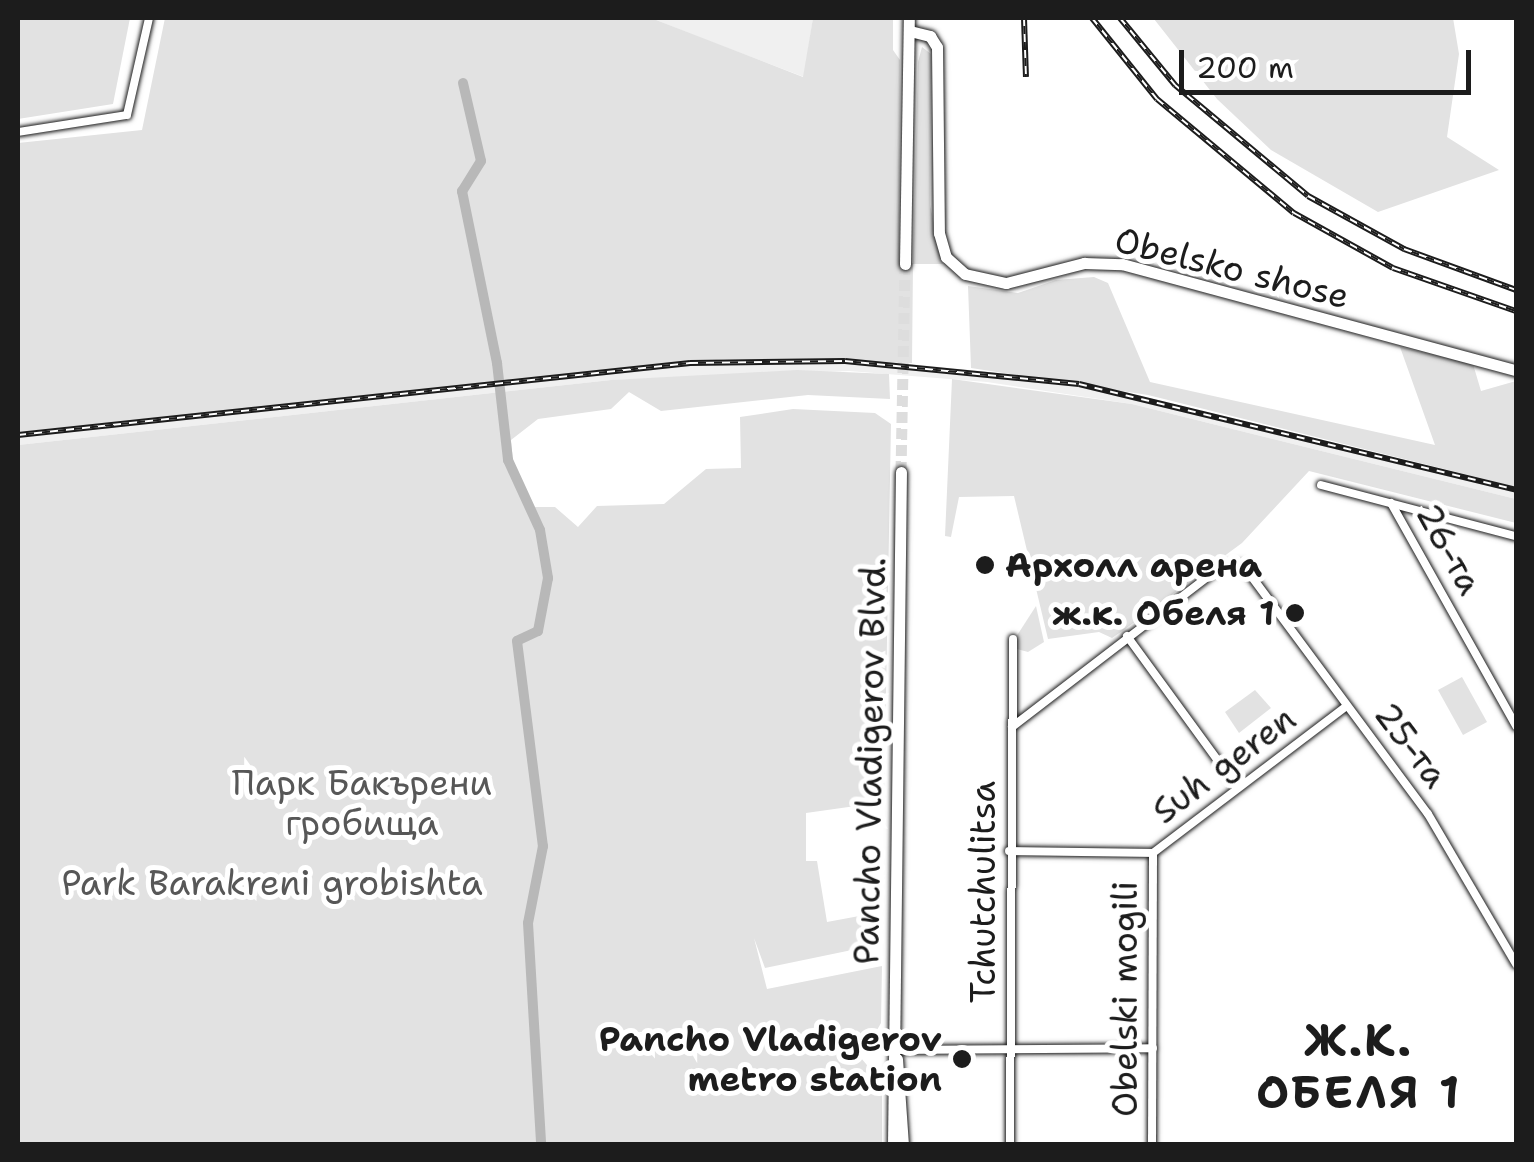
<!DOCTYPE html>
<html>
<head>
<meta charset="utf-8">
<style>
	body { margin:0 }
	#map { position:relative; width:1534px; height:1162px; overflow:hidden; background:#fff; font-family:"Shantell Sans",sans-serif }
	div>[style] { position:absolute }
	.built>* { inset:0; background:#f0f0f0 }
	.green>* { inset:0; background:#e2e2e2 }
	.canal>* { height:10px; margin:-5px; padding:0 5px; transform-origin:5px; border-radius:5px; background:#b8b8b8 }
	.secondary-tunnel>* { height:11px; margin-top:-5.5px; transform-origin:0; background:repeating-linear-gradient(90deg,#ddd 0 11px,transparent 0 16.5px) }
	.roads { filter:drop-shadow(0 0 2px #1c1c1c) drop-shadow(0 0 2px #1c1c1c) }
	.street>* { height:8px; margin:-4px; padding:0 4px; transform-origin:4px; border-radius:4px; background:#fff }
	.secondary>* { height:11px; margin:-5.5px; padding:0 5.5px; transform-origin:5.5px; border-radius:5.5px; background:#fff }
	.rail>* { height:6px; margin-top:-3px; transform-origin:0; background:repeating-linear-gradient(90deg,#fff 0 8px,#1c1c1c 0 16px); box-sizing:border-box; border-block:2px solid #1c1c1c }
	.dots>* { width:28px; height:28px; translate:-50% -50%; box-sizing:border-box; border:5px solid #fff; border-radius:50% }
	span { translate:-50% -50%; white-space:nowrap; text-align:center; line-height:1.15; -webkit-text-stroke:10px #fff; paint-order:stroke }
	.street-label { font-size:35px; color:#1c1c1c }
	.poi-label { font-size:35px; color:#1c1c1c; font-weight:700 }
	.left { translate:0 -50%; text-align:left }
	.right { translate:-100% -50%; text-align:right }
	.park-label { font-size:35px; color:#575757 }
	.district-label { font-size:45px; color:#1c1c1c; font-weight:700; letter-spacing:2.5px }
	.frame { position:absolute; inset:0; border:20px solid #1c1c1c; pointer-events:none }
	.scale { position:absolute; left:1179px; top:50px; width:292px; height:45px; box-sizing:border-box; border:5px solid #1c1c1c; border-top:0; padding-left:12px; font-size:30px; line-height:35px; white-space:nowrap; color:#1c1c1c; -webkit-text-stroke:8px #fff; paint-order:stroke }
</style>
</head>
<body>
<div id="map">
	<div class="built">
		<i style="clip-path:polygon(651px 18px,813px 18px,804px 77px,704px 39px)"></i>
		<i style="clip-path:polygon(726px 359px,859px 359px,1071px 380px,1516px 487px,1516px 499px,1132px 404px,987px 382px,849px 371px,611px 380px,18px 445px,18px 432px)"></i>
	</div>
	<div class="green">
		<i style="clip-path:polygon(18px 18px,130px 18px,113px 104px,18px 119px)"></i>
		<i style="clip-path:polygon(165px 18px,651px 18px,803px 77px,813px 18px,893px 18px,893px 50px,900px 60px,899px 263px,913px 263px,918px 62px,922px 47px,931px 54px,930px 205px,943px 264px,913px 264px,912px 363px,726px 359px,18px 432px,18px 143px,142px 130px)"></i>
		<i style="clip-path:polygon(1453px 18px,1459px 54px,1447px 137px,1499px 170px,1378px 212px,1271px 150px,1217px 99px,1154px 19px)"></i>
		<i style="clip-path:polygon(1094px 277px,1108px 283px,1150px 382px,1435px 445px,1400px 347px,1473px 364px,1481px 391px,1516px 381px,1516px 487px,1148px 395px,971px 368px,968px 286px,1018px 293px,1056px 280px)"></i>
		<i style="clip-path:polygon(797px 370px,889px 374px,890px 399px,808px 395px,661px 411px,629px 392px,611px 409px,538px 419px,511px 440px,513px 462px,534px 507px,555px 507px,578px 527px,597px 506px,664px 504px,706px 469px,741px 468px,740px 417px,793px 409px,875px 413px,891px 424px,884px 802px,806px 813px,806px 861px,817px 861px,827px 922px,870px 914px,876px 945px,765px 968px,754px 938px,767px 989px,882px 966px,881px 1023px,861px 1058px,882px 1083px,882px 1144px,18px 1144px,18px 445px,611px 380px)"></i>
		<i style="clip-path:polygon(952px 379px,1132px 404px,1516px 499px,1516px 523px,1309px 471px,1242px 543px,1125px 629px,1112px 638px,1099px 632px,1048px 639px,1014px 496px,959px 497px,951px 537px,945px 536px)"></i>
		<i style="clip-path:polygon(1036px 606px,1044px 642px,1028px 652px,1017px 649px,1016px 637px)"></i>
		<i style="clip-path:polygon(1462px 677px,1487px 722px,1463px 735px,1438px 690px)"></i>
		<i style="clip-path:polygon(1255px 690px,1271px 708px,1239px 733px,1225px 712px)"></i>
	</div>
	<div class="canal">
		<i style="left:463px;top:83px;width:80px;rotate:77deg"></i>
		<i style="left:481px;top:161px;width:36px;rotate:122deg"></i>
		<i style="left:462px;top:191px;width:176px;rotate:78.5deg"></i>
		<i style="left:497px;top:363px;width:98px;rotate:83.5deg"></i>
		<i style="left:508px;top:460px;width:77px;rotate:65.4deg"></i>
		<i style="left:540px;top:530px;width:49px;rotate:80.5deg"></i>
		<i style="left:548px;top:578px;width:54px;rotate:100.7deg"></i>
		<i style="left:538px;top:631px;width:23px;rotate:155deg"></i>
		<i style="left:517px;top:641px;width:207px;rotate:82.8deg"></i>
		<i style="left:543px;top:846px;width:78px;rotate:101deg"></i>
		<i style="left:528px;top:923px;width:221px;rotate:86.6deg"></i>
	</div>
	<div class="secondary-tunnel">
		<i style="left:901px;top:472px;width:208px;rotate:-88.9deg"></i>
	</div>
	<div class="roads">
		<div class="street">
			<i style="left:18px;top:132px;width:110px;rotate:-8.9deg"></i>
			<i style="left:127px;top:115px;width:99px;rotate:-77.2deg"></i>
			<i style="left:1321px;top:485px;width:202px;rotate:14.7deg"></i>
			<i style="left:1391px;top:503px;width:256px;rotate:60.7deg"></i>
			<i style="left:1127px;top:636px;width:188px;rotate:53.9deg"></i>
			<i style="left:1012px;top:727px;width:265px;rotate:-37.5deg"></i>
			<i style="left:1222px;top:566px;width:21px;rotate:-3deg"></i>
			<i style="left:1243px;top:565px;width:310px;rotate:53.4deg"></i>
			<i style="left:1428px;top:814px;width:174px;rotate:59.6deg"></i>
			<i style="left:1009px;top:851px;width:144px;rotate:0.8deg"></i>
			<i style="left:1153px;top:853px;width:243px;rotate:-37.2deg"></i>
			<i style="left:894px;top:1050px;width:259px;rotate:-0.4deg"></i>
			<i style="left:1010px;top:1144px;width:505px;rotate:-89.66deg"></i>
			<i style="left:1152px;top:1144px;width:291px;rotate:-89.8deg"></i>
		</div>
		<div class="secondary">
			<i style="left:910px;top:31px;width:21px;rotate:14deg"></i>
			<i style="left:930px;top:36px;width:13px;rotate:58deg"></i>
			<i style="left:937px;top:47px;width:186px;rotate:89.4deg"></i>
			<i style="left:939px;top:233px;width:25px;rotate:74deg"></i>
			<i style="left:946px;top:257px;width:25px;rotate:42deg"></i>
			<i style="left:965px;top:274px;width:42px;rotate:12.4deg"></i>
			<i style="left:1006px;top:283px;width:81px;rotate:-14.4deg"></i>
			<i style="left:1084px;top:263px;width:38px;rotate:2deg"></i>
			<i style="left:1122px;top:264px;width:408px;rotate:15.1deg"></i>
			<i style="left:905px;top:264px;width:246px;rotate:-89.1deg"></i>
			<i style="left:897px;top:1059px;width:85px;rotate:86deg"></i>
			<i style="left:893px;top:1144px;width:672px;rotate:-89.32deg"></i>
		</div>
	</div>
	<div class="rail">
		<i style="left:1024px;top:18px;width:59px;rotate:88.1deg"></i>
		<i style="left:1092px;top:18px;width:104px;rotate:51.3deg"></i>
		<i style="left:1157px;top:99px;width:178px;rotate:39.8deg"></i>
		<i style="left:1294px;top:213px;width:113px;rotate:29.1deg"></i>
		<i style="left:1393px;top:268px;width:130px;rotate:19.3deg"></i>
		<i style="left:1120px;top:18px;width:87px;rotate:50.6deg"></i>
		<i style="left:1175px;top:85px;width:173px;rotate:39.8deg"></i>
		<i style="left:1308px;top:196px;width:110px;rotate:28.9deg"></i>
		<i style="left:1404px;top:249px;width:119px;rotate:20.1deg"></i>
		<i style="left:18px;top:435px;width:676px;rotate:-6.12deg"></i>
		<i style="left:690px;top:363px;width:155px;rotate:-0.7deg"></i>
		<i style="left:845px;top:361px;width:235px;rotate:5.6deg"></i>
		<i style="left:1079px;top:384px;width:450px;rotate:13.6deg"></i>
	</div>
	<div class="dots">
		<i style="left:985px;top:565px;background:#1c1c1c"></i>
		<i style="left:1295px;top:613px;background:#1c1c1c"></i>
		<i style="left:962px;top:1059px;background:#1c1c1c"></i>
	</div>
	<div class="street-label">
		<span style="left:1232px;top:268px;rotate:14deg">Obelsko shose</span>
		<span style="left:1449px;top:549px;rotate:61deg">26-та</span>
		<span style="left:1411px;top:745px;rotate:53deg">25-та</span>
		<span style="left:870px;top:761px;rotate:-89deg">Pancho Vladigerov Blvd.</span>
		<span style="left:1224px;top:765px;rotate:-37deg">Suh geren</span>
		<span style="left:983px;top:892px;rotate:-90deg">Tchutchulitsa</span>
		<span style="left:1125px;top:999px;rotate:-90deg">Obelski mogili</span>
	</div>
	<div class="poi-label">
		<span class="left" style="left:1005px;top:565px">Архолл арена</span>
		<span class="right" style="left:1275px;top:613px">ж.к. Обеля 1</span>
		<span class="right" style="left:942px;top:1059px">Pancho Vladigerov<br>metro station</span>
	</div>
	<div class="park-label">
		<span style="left:362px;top:803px">Парк Бакърени<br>гробища</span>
		<span style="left:272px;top:883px">Park Barakreni grobishta</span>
	</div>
	<div class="district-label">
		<span style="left:1359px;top:1067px">Ж.К.<br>ОБЕЛЯ 1</span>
	</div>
	<div class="frame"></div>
	<div class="scale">200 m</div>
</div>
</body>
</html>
